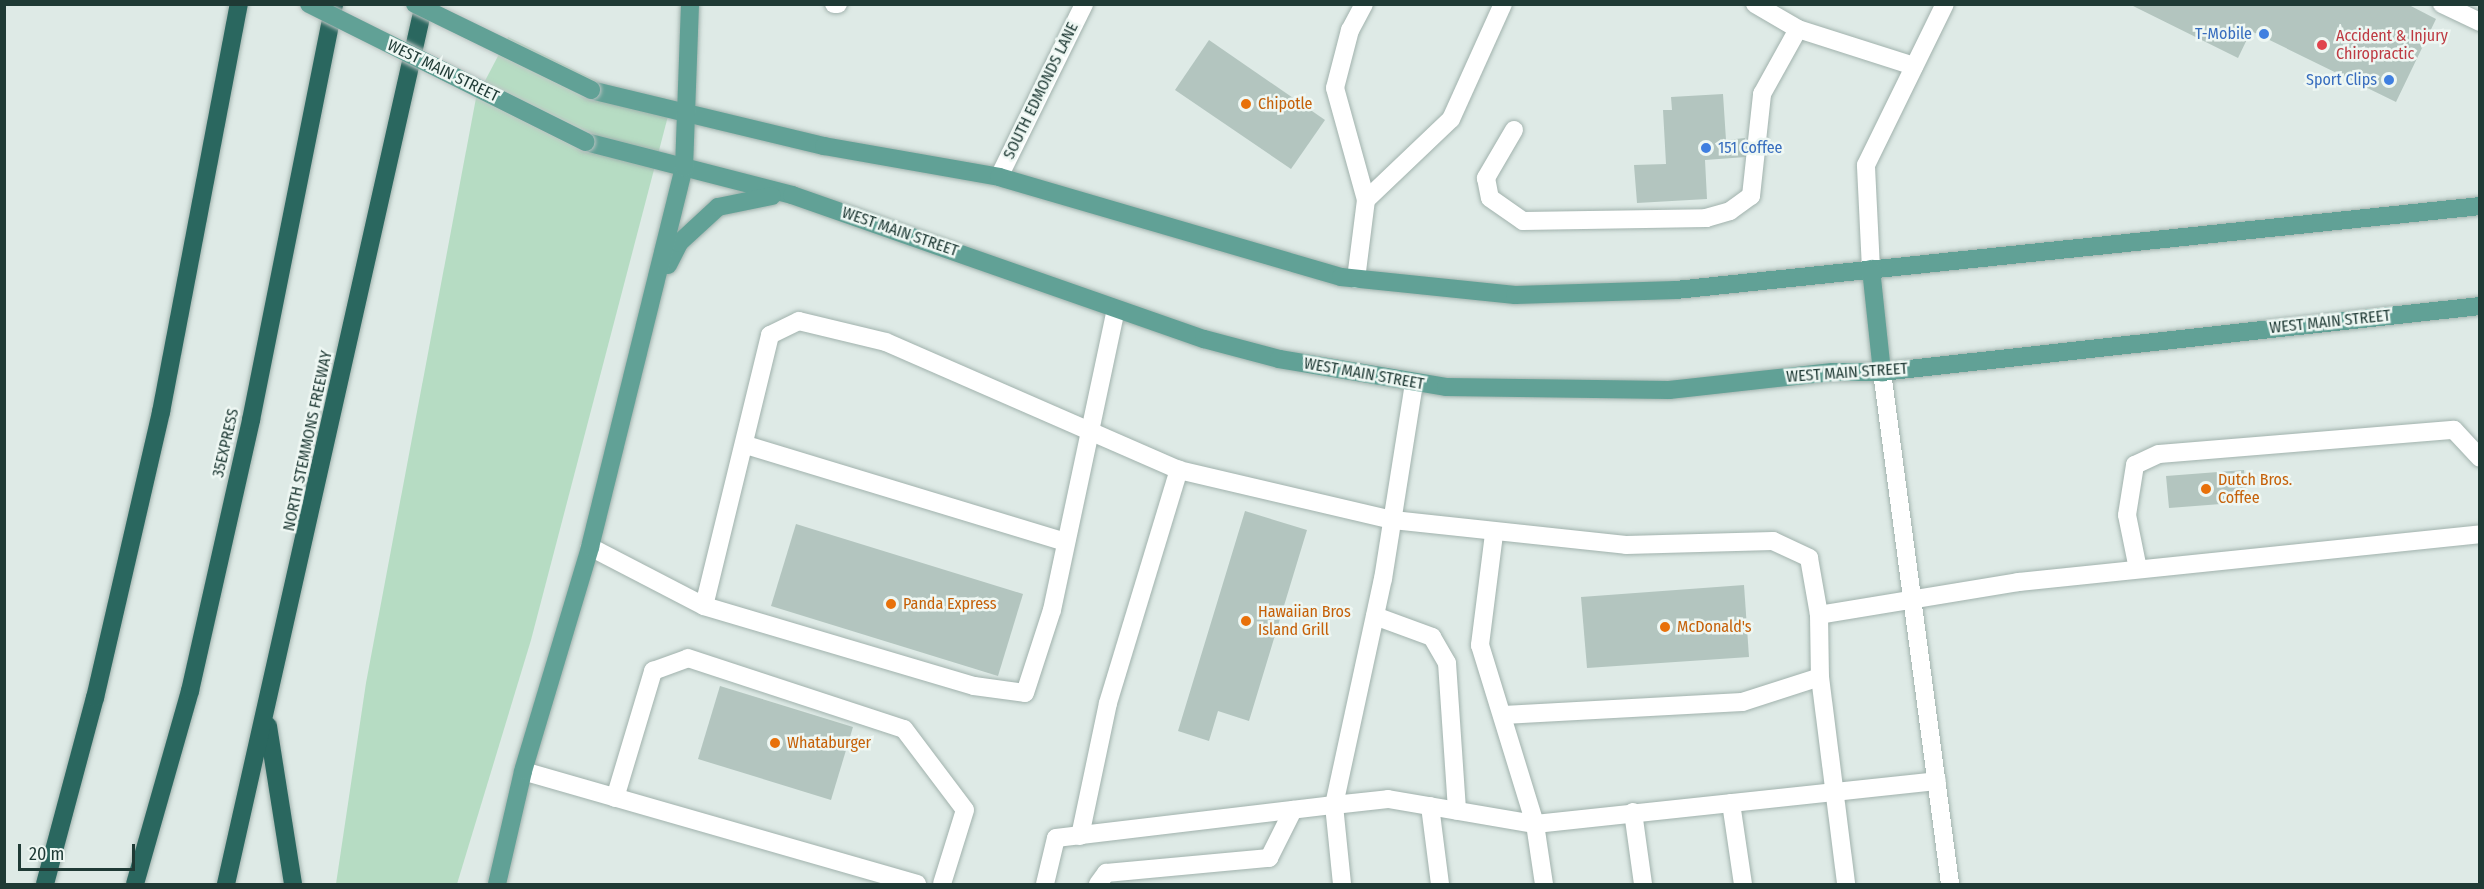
<!DOCTYPE html>
<html>
<head>
<meta charset="utf-8">
<style>
	body { margin:0 }
	#map { position:relative; width:2484px; height:889px; overflow:hidden; background:#deeae6; font-family:"Fira Sans Condensed",sans-serif }
	div>[style] { position:absolute }
	.green>* { inset:0; background:#b6dcc3 }
	.building>* { inset:0; background:#b3c5bf }
	.roads { filter:drop-shadow(0 0 2px #a1b2ad) drop-shadow(0 0 2px #a1b2ad) }
	.minor>* { height:18px; margin:-9px; padding:0 9px; transform-origin:9px; border-radius:9px; background:#fff }
	.major>* { height:18px; margin:-9px; padding:0 9px; transform-origin:9px; border-radius:9px; background:#61a196 }
	.highway>* { height:18px; margin:-9px; padding:0 9px; transform-origin:9px; border-radius:9px; background:#2a675f }
	.bridges { filter:drop-shadow(0 0 2px #bcc4c2) drop-shadow(0 0 2px #bcc4c2) }
	.major-bridge>* { height:18px; margin:-9px; padding:0 9px; transform-origin:9px; border-radius:9px; background:#61a196 }
	.dots>* { width:16px; height:16px; translate:-50% -50%; box-sizing:border-box; border:3px solid #eef7f3; border-radius:50% }
	span { translate:-50% -50%; white-space:nowrap; text-align:center; line-height:1.15; -webkit-text-stroke:5px #eef7f3; paint-order:stroke }
	.shop-label { font-size:16px; color:#366cbe }
	.right { translate:-100% -50%; text-align:right }
	.left { translate:0 -50%; text-align:left }
	.health-label { font-size:16px; color:#be3a42 }
	.street-label { font-size:16px; color:#1f3a35 }
	.food-label { font-size:16px; color:#c56008 }
	.frame { position:absolute; inset:0; border:6px solid #1f3a35; pointer-events:none }
	.scale { position:absolute; left:18px; top:844px; width:117px; height:27px; box-sizing:border-box; border:3px solid #1f3a35; border-top:0; padding-left:8px; font-size:18px; line-height:21px; white-space:nowrap; color:#1f3a35; -webkit-text-stroke:4px #eef7f3; paint-order:stroke }
</style>
</head>
<body>
<div id="map">
	<div class="green">
		<i style="clip-path:polygon(508px 37px,668px 116px,531px 640px,457px 884px,336px 884px,366px 683px,476px 98px)"></i>
	</div>
	<div class="building">
		<i style="clip-path:polygon(2129px 4px,2407px 4px,2436px 19px,2396px 102px,2251px 31px,2238px 58px)"></i>
		<i style="clip-path:polygon(1209px 40px,1325px 120px,1291px 169px,1175px 90px)"></i>
		<i style="clip-path:polygon(1723px 94px,1726px 140px,1745px 138px,1746px 157px,1705px 160px,1707px 199px,1637px 203px,1634px 165px,1666px 164px,1663px 110px,1672px 110px,1671px 97px)"></i>
		<i style="clip-path:polygon(2244px 470px,2247px 502px,2169px 508px,2166px 476px)"></i>
		<i style="clip-path:polygon(1245px 511px,1307px 530px,1249px 721px,1218px 711px,1209px 741px,1178px 731px)"></i>
		<i style="clip-path:polygon(796px 524px,1023px 594px,998px 676px,771px 606px)"></i>
		<i style="clip-path:polygon(1744px 585px,1749px 657px,1587px 668px,1581px 597px)"></i>
		<i style="clip-path:polygon(720px 686px,853px 727px,831px 800px,698px 759px)"></i>
	</div>
	<div class="roads">
		<div class="minor">
			<i style="left:834px;top:4px;width:4px"></i>
			<i style="left:1364px;top:4px;width:30px;rotate:118deg"></i>
			<i style="left:1350px;top:30px;width:60px;rotate:104.5deg"></i>
			<i style="left:1335px;top:88px;width:116px;rotate:74.5deg"></i>
			<i style="left:1755px;top:4px;width:50px;rotate:30.2deg"></i>
			<i style="left:1798px;top:29px;width:122px;rotate:17.7deg"></i>
			<i style="left:2442px;top:4px;width:42px;rotate:25.3deg"></i>
			<i style="left:1514px;top:130px;width:56px;rotate:120.3deg"></i>
			<i style="left:1486px;top:178px;width:20px;rotate:79deg"></i>
			<i style="left:1490px;top:198px;width:40px;rotate:34.9deg"></i>
			<i style="left:1523px;top:221px;width:183px;rotate:-0.9deg"></i>
			<i style="left:1706px;top:218px;width:25px;rotate:-16deg"></i>
			<i style="left:1730px;top:211px;width:26px;rotate:-36deg"></i>
			<i style="left:1751px;top:196px;width:103px;rotate:-83.8deg"></i>
			<i style="left:1762px;top:94px;width:74px;rotate:-61deg"></i>
			<i style="left:999px;top:177px;width:193px;rotate:-63.8deg"></i>
			<i style="left:1871px;top:269px;width:104px;rotate:-92.8deg"></i>
			<i style="left:1866px;top:165px;width:179px;rotate:-63.9deg"></i>
			<i style="left:1356px;top:279px;width:80px;rotate:-82.8deg"></i>
			<i style="left:1366px;top:200px;width:117px;rotate:-43.6deg"></i>
			<i style="left:1451px;top:119px;width:126px;rotate:-65.7deg"></i>
			<i style="left:1882px;top:372px;width:516px;rotate:82.43deg"></i>
			<i style="left:746px;top:445px;width:334px;rotate:16.9deg"></i>
			<i style="left:1494px;top:534px;width:112px;rotate:97.2deg"></i>
			<i style="left:1480px;top:645px;width:187px;rotate:72.9deg"></i>
			<i style="left:1535px;top:824px;width:61px;rotate:81.5deg"></i>
			<i style="left:590px;top:547px;width:128px;rotate:27.4deg"></i>
			<i style="left:704px;top:606px;width:279px;rotate:-76.3deg"></i>
			<i style="left:770px;top:335px;width:32px;rotate:-26deg"></i>
			<i style="left:799px;top:321px;width:89px;rotate:13.6deg"></i>
			<i style="left:886px;top:342px;width:320px;rotate:23.6deg"></i>
			<i style="left:1179px;top:470px;width:220px;rotate:13.2deg"></i>
			<i style="left:1393px;top:520px;width:234px;rotate:6.1deg"></i>
			<i style="left:1626px;top:545px;width:147px;rotate:-1.6deg"></i>
			<i style="left:1773px;top:541px;width:40px;rotate:25deg"></i>
			<i style="left:1809px;top:558px;width:58px;rotate:80deg"></i>
			<i style="left:1819px;top:615px;width:62px;rotate:89.1deg"></i>
			<i style="left:1820px;top:677px;width:82px;rotate:162.2deg"></i>
			<i style="left:1742px;top:702px;width:239px;rotate:176.9deg"></i>
			<i style="left:2138px;top:569px;width:55px;rotate:-101.5deg"></i>
			<i style="left:2127px;top:515px;width:51px;rotate:-80.9deg"></i>
			<i style="left:2135px;top:465px;width:26px;rotate:-25deg"></i>
			<i style="left:2159px;top:454px;width:296px;rotate:-4.7deg"></i>
			<i style="left:2454px;top:430px;width:38px;rotate:47deg"></i>
			<i style="left:704px;top:606px;width:282px;rotate:16.5deg"></i>
			<i style="left:974px;top:686px;width:51px;rotate:7.8deg"></i>
			<i style="left:1025px;top:693px;width:87px;rotate:-72deg"></i>
			<i style="left:1052px;top:610px;width:307px;rotate:-78deg"></i>
			<i style="left:1819px;top:615px;width:202px;rotate:-9.4deg"></i>
			<i style="left:2018px;top:582px;width:464px;rotate:-5.9deg"></i>
			<i style="left:1375px;top:616px;width:61px;rotate:20.2deg"></i>
			<i style="left:1432px;top:637px;width:30px;rotate:60deg"></i>
			<i style="left:1447px;top:663px;width:148px;rotate:86.1deg"></i>
			<i style="left:1820px;top:677px;width:209px;rotate:82.8deg"></i>
			<i style="left:523px;top:771px;width:410px;rotate:16deg"></i>
			<i style="left:615px;top:798px;width:133px;rotate:-73.3deg"></i>
			<i style="left:653px;top:671px;width:37px;rotate:-20deg"></i>
			<i style="left:688px;top:658px;width:227px;rotate:18.2deg"></i>
			<i style="left:904px;top:729px;width:101px;rotate:53deg"></i>
			<i style="left:965px;top:810px;width:77px;rotate:107.3deg"></i>
			<i style="left:1731px;top:803px;width:82px;rotate:81.6deg"></i>
			<i style="left:1430px;top:806px;width:79px;rotate:82.7deg"></i>
			<i style="left:1633px;top:812px;width:73px;rotate:82.1deg"></i>
			<i style="left:1080px;top:836px;width:136px;rotate:-78.1deg"></i>
			<i style="left:1108px;top:703px;width:244px;rotate:-73.1deg"></i>
			<i style="left:1045px;top:884px;width:47px;rotate:-76.6deg"></i>
			<i style="left:1056px;top:838px;width:280px;rotate:-6.8deg"></i>
			<i style="left:1334px;top:805px;width:54px;rotate:-6.3deg"></i>
			<i style="left:1388px;top:799px;width:149px;rotate:9.7deg"></i>
			<i style="left:1535px;top:824px;width:404px;rotate:-6.1deg"></i>
			<i style="left:1098px;top:884px;width:14px;rotate:-54deg"></i>
			<i style="left:1106px;top:873px;width:164px;rotate:-5.3deg"></i>
			<i style="left:1269px;top:858px;width:54px;rotate:-63.4deg"></i>
			<i style="left:1342px;top:884px;width:79px;rotate:-95.8deg"></i>
			<i style="left:1334px;top:805px;width:231px;rotate:-77.8deg"></i>
			<i style="left:1383px;top:579px;width:197px;rotate:-81deg"></i>
		</div>
		<div class="major">
			<i style="left:591px;top:90px;width:240px;rotate:13.5deg"></i>
			<i style="left:824px;top:146px;width:178px;rotate:10deg"></i>
			<i style="left:999px;top:177px;width:356px;rotate:16.3deg"></i>
			<i style="left:1341px;top:277px;width:175px;rotate:5.9deg"></i>
			<i style="left:1515px;top:295px;width:161px;rotate:-1.8deg"></i>
			<i style="left:1676px;top:290px;width:808px;rotate:-5.96deg"></i>
			<i style="left:586px;top:142px;width:213px;rotate:14.4deg"></i>
			<i style="left:792px;top:195px;width:436px;rotate:19.3deg"></i>
			<i style="left:1204px;top:339px;width:78px;rotate:14.9deg"></i>
			<i style="left:1279px;top:359px;width:169px;rotate:9.5deg"></i>
			<i style="left:1446px;top:387px;width:223px;rotate:0.8deg"></i>
			<i style="left:1669px;top:390px;width:164px;rotate:-6.3deg"></i>
			<i style="left:1832px;top:372px;width:50px"></i>
			<i style="left:1882px;top:372px;width:602px;rotate:-6.3deg"></i>
			<i style="left:668px;top:265px;width:25px;rotate:-63deg"></i>
			<i style="left:679px;top:243px;width:53px;rotate:-42.7deg"></i>
			<i style="left:718px;top:207px;width:55px;rotate:-11.5deg"></i>
			<i style="left:1871px;top:269px;width:104px;rotate:83.9deg"></i>
			<i style="left:497px;top:884px;width:116px;rotate:-77deg"></i>
			<i style="left:523px;top:771px;width:234px;rotate:-73.3deg"></i>
			<i style="left:590px;top:547px;width:390px;rotate:-76.1deg"></i>
			<i style="left:684px;top:168px;width:164px;rotate:-87.9deg"></i>
		</div>
		<div class="highway">
			<i style="left:268px;top:726px;width:160px;rotate:81deg"></i>
			<i style="left:45px;top:884px;width:193px;rotate:-75deg"></i>
			<i style="left:95px;top:698px;width:294px;rotate:-77deg"></i>
			<i style="left:161px;top:412px;width:415px;rotate:-79.2deg"></i>
			<i style="left:135px;top:884px;width:201px;rotate:-74.1deg"></i>
			<i style="left:190px;top:691px;width:278px;rotate:-77.3deg"></i>
			<i style="left:251px;top:420px;width:424px;rotate:-78.7deg"></i>
			<i style="left:226px;top:884px;width:902px;rotate:-77.32deg"></i>
		</div>
	</div>
	<div class="bridges">
		<div class="major-bridge">
			<i style="left:309px;top:4px;width:309px;rotate:26.5deg"></i>
			<i style="left:415px;top:4px;width:196px;rotate:26deg"></i>
		</div>
	</div>
	<div class="dots">
		<i style="left:2264px;top:34px;background:#3f7fe0"></i>
		<i style="left:2322px;top:45px;background:#e0444e"></i>
		<i style="left:2389px;top:80px;background:#3f7fe0"></i>
		<i style="left:1246px;top:104px;background:#e8710a"></i>
		<i style="left:1706px;top:148px;background:#3f7fe0"></i>
		<i style="left:2206px;top:489px;background:#e8710a"></i>
		<i style="left:891px;top:604px;background:#e8710a"></i>
		<i style="left:1246px;top:621px;background:#e8710a"></i>
		<i style="left:1665px;top:627px;background:#e8710a"></i>
		<i style="left:775px;top:743px;background:#e8710a"></i>
	</div>
	<div class="shop-label">
		<span class="right" style="left:2252px;top:34px">T-Mobile</span>
		<span class="right" style="left:2377px;top:80px">Sport Clips</span>
		<span class="left" style="left:1718px;top:148px">151 Coffee</span>
	</div>
	<div class="health-label">
		<span class="left" style="left:2336px;top:45px">Accident &amp; Injury<br>Chiropractic</span>
	</div>
	<div class="street-label">
		<span style="left:443px;top:71px;rotate:26deg">WEST MAIN STREET</span>
		<span style="left:1041px;top:91px;rotate:-64deg">SOUTH EDMONDS LANE</span>
		<span style="left:900px;top:232px;rotate:19deg">WEST MAIN STREET</span>
		<span style="left:2330px;top:322px;rotate:-6deg">WEST MAIN STREET</span>
		<span style="left:1847px;top:373px;rotate:-4deg">WEST MAIN STREET</span>
		<span style="left:1364px;top:374px;rotate:10deg">WEST MAIN STREET</span>
		<span style="left:308px;top:441px;rotate:-78deg">NORTH STEMMONS FREEWAY</span>
		<span style="left:226px;top:443px;rotate:-77deg">35EXPRESS</span>
	</div>
	<div class="food-label">
		<span class="left" style="left:1258px;top:104px">Chipotle</span>
		<span class="left" style="left:2218px;top:489px">Dutch Bros.<br>Coffee</span>
		<span class="left" style="left:903px;top:604px">Panda Express</span>
		<span class="left" style="left:1258px;top:621px">Hawaiian Bros<br>Island Grill</span>
		<span class="left" style="left:1677px;top:627px">McDonald's</span>
		<span class="left" style="left:787px;top:743px">Whataburger</span>
	</div>
	<div class="frame"></div>
	<div class="scale">20 m</div>
</div>
</body>
</html>
